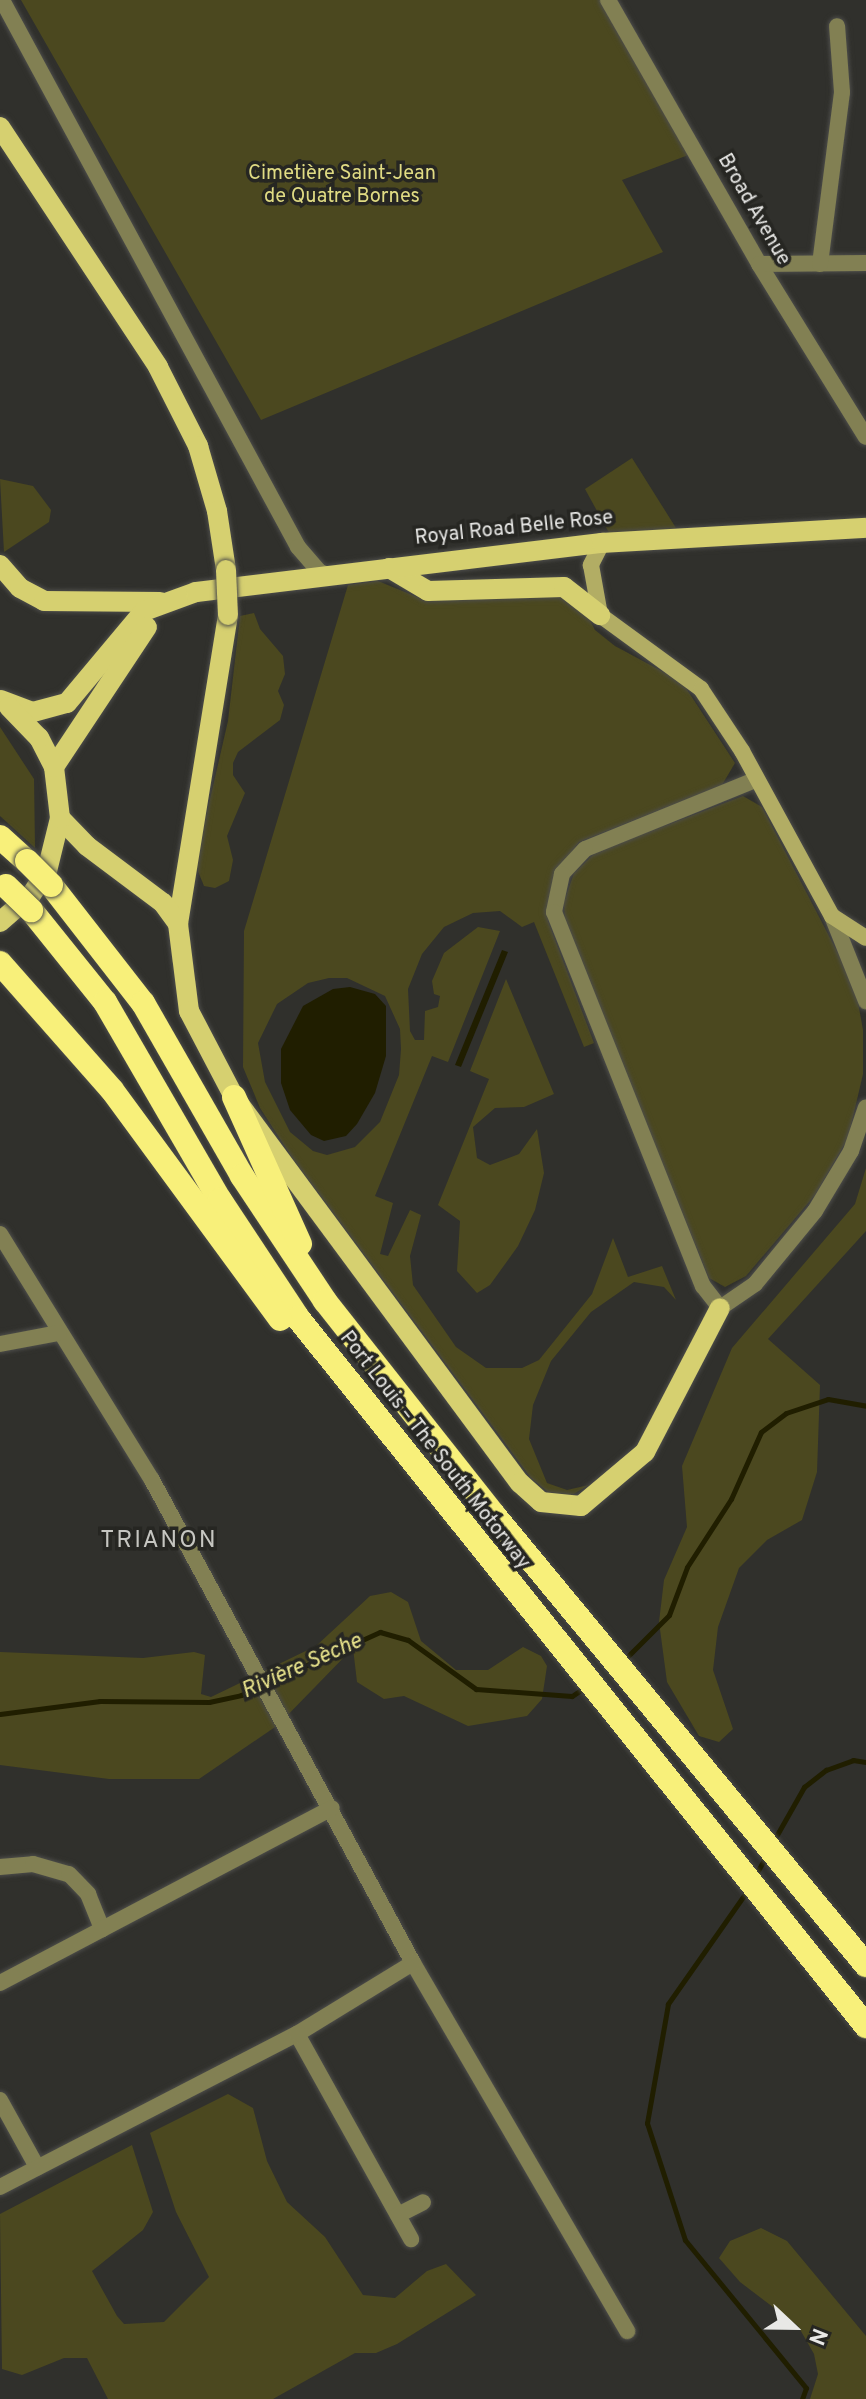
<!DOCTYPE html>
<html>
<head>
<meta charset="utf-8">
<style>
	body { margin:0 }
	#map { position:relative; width:866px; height:2399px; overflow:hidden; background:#30302c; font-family:Overpass,sans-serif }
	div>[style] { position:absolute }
	.green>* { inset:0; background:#4b481f }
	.water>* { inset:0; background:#201e00 }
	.stream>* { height:5px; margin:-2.5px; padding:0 2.5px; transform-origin:2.5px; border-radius:2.5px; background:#201e00 }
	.roads { filter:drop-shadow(0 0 2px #4d4d4a) drop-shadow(0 0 2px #4d4d4a) }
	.street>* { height:16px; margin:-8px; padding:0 8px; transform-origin:8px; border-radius:8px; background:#828053 }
	.secondary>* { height:16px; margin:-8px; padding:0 8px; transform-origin:8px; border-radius:8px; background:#b2ad64 }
	.primary>* { height:20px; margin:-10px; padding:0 10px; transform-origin:10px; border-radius:10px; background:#d6d070 }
	.highway>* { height:24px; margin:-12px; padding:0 12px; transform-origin:12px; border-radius:12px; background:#f8f07a }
	.bridges { filter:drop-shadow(0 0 2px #4d4d4a) drop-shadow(0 0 2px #4d4d4a) }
	.primary-bridge>* { height:20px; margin:-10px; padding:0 10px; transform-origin:10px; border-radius:10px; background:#d6d070 }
	.highway-bridge>* { height:24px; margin:-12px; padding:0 12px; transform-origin:12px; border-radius:12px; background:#f8f07a }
	span { translate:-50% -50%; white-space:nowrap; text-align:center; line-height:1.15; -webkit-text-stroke:7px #262622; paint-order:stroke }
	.park-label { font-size:20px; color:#e0db83 }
	.street-label { font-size:20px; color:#e8e8e6 }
	.water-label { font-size:22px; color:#e9e48c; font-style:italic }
	.quarter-label { font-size:24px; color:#c6c6c1; letter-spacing:2px }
	.north { position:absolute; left:754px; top:2287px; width:80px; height:80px; -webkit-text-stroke:6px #262622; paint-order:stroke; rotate:112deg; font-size:22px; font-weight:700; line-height:32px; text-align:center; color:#e8e8e6 }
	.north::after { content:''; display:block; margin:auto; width:28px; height:36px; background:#e8e8e6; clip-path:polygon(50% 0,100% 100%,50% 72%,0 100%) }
</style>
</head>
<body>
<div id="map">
	<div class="green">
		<i style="clip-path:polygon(21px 0,602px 0,691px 154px,622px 180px,663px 252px,261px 420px)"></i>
		<i style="clip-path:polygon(632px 458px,676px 528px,613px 540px,585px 489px)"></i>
		<i style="clip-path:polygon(0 479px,33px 486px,51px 510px,49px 522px,4px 552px)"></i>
		<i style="clip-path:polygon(evenodd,378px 581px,422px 599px,559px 592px,580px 602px,595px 630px,615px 646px,682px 682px,735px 763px,722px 785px,579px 842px,554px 875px,548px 921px,594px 1043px,584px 1047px,534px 922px,522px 927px,500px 911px,473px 913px,444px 927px,422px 954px,408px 989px,410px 1031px,415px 1040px,424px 1040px,425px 1011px,438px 1007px,440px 996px,434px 994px,432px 981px,444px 953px,478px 927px,500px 931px,448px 1062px,432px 1056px,375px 1196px,393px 1203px,380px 1254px,388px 1256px,410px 1210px,421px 1215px,410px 1256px,413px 1285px,456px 1347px,486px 1368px,522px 1368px,539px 1360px,592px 1294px,613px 1238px,628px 1277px,662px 1266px,676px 1300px,664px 1287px,634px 1282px,591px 1312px,551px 1361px,533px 1405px,529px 1439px,547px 1483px,567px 1490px,589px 1485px,572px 1495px,548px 1492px,531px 1478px,293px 1159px,260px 1108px,243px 1067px,244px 931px,348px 585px,378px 581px,329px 978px,347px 978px,385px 996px,400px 1029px,401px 1049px,399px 1075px,380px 1122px,355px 1147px,327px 1155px,313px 1151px,290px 1132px,265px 1082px,258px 1043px,277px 1004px,308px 983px,329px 978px)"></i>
		<i style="clip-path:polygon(254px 613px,260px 629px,283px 656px,285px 674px,278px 691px,284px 705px,280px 720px,238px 752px,233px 763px,233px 775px,245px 793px,227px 836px,233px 860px,229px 881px,215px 888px,204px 886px,195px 864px,228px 721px,240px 616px)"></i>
		<i style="clip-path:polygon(0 727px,34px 779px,35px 848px,0 816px)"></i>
		<i style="clip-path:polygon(743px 796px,762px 807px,855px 986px,863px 1030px,863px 1074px,848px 1138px,815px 1195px,746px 1276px,725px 1287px,709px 1278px,565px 924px,564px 902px,574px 873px,596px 852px)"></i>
		<i style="clip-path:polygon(506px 979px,554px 1094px,524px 1107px,495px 1108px,473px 1127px,477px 1158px,490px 1165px,519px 1154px,537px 1129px,544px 1173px,535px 1210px,518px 1246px,490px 1285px,477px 1293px,457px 1271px,460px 1221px,438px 1205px,489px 1079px,470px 1071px)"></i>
		<i style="clip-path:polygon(866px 1168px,866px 1231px,768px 1339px,820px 1385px,817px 1472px,802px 1520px,767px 1540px,739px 1568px,718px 1627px,713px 1670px,733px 1729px,719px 1742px,699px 1736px,667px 1682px,659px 1622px,664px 1580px,687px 1527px,682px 1466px,732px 1348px,855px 1204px)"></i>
		<i style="clip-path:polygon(391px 1592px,408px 1602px,421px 1641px,456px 1670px,488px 1670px,523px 1647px,541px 1656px,547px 1666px,542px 1699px,527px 1716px,468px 1726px,404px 1696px,384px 1699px,357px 1682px,353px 1648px,278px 1725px,199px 1779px,109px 1779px,0 1765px,0 1652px,143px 1658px,194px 1652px,205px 1655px,201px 1694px,211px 1697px,316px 1646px,370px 1596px)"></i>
		<i style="clip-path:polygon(228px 2094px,253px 2108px,267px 2161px,287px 2202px,325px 2237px,363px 2295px,395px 2298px,427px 2271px,446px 2264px,476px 2295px,397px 2344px,376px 2353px,355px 2353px,273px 2399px,108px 2399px,87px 2358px,64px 2358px,22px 2375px,2px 2369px,0 2214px,132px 2145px,153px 2212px,143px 2230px,92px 2271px,117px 2316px,124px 2324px,164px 2322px,209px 2277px,176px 2212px,150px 2133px)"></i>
		<i style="clip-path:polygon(761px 2228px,787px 2241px,866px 2336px,866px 2399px,810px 2399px,818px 2374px,814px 2354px,798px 2326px,740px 2282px,719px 2258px,730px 2241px)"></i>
	</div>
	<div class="water">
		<i style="clip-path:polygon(502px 950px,508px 952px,461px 1067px,455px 1065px)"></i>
		<i style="clip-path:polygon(350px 987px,375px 994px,386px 1006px,386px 1056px,375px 1093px,357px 1124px,346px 1136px,324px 1141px,311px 1135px,290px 1110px,281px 1083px,281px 1049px,303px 1006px,333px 989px)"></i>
	</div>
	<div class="stream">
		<i style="left:625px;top:1659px;width:62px;rotate:-45deg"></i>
		<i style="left:669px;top:1615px;width:51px;rotate:-69.4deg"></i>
		<i style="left:687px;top:1567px;width:81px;rotate:-57.1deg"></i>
		<i style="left:731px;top:1499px;width:73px;rotate:-65.9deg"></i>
		<i style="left:761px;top:1432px;width:31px;rotate:-37deg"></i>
		<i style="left:786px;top:1413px;width:44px;rotate:-18.4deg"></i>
		<i style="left:828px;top:1399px;width:39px;rotate:10deg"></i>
		<i style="left:0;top:1714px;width:101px;rotate:-7.4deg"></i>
		<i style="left:100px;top:1701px;width:109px;rotate:0.5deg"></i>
		<i style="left:209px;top:1702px;width:33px;rotate:-12deg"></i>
		<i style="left:241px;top:1695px;width:153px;rotate:-24.4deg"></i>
		<i style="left:380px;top:1632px;width:29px;rotate:16deg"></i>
		<i style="left:408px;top:1640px;width:84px;rotate:35.8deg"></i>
		<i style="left:476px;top:1689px;width:96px;rotate:4.2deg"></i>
		<i style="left:572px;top:1696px;width:14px;rotate:-34deg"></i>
		<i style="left:774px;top:1840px;width:61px;rotate:-60.5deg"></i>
		<i style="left:804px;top:1787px;width:28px;rotate:-38deg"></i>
		<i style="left:826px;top:1770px;width:29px;rotate:-20deg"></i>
		<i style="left:853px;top:1760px;width:13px;rotate:9deg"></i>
		<i style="left:755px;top:1876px;width:23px;rotate:-61deg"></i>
		<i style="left:747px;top:1891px;width:138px;rotate:125deg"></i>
		<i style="left:668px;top:2004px;width:121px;rotate:100deg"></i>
		<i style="left:647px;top:2123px;width:123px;rotate:72deg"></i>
		<i style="left:685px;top:2240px;width:191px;rotate:50.7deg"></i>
		<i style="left:806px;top:2388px;width:12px;rotate:110deg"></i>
	</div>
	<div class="roads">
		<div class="street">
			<i style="left:2px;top:0;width:622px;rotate:61.58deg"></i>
			<i style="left:298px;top:547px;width:33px;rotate:49deg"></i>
			<i style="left:320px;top:572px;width:11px;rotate:22deg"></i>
			<i style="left:608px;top:0;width:304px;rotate:60.2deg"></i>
			<i style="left:759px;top:264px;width:203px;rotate:58.3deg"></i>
			<i style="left:759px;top:264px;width:107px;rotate:-0.5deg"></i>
			<i style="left:820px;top:264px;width:173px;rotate:-82.7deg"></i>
			<i style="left:842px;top:92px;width:66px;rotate:-94.3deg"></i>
			<i style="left:755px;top:780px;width:183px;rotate:157.9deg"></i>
			<i style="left:585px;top:849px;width:34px;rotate:133deg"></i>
			<i style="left:562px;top:874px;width:39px;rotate:102deg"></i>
			<i style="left:554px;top:912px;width:403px;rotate:68.3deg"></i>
			<i style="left:703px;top:1286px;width:28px;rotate:52deg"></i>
			<i style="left:720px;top:1308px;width:42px;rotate:-34.4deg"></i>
			<i style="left:755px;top:1284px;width:94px;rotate:-50.6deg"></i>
			<i style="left:815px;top:1211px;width:70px;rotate:-59deg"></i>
			<i style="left:851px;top:1151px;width:46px;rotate:-71.2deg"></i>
			<i style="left:832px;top:916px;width:92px;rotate:68.2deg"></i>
			<i style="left:0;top:1234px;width:289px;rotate:58.3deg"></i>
			<i style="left:152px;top:1480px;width:549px;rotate:61.61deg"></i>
			<i style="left:413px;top:1963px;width:426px;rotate:59.8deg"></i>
			<i style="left:0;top:1344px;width:60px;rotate:-10.6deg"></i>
			<i style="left:0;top:1867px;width:33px;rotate:-5deg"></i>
			<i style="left:33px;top:1864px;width:37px;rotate:16deg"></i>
			<i style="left:69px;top:1874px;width:28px;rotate:46deg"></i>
			<i style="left:88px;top:1894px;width:38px;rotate:68deg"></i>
			<i style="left:0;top:1983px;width:375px;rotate:-27.8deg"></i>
			<i style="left:297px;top:2034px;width:235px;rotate:60.9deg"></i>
			<i style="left:0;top:2100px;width:77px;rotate:61.1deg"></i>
			<i style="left:0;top:2187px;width:334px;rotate:-27.3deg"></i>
			<i style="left:297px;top:2034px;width:136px;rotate:-31.5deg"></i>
			<i style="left:398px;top:2215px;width:28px;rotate:-27deg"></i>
		</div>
		<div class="secondary">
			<i style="left:602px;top:543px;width:25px;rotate:117deg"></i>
			<i style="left:591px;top:565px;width:51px;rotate:79.8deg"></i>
			<i style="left:600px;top:615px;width:125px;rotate:36.2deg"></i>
			<i style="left:701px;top:689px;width:74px;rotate:56.5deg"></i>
			<i style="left:742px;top:751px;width:188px;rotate:61.4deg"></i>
			<i style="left:832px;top:916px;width:40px;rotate:32.9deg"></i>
		</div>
		<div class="primary">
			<i style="left:0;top:127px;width:287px;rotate:56.6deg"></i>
			<i style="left:158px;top:367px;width:89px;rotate:63.1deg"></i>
			<i style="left:198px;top:446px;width:68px;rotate:73.7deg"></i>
			<i style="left:217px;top:511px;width:60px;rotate:81.3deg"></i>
			<i style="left:0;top:565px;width:30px;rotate:49deg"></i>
			<i style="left:20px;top:588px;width:27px;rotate:28deg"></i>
			<i style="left:44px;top:601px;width:116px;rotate:0.5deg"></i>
			<i style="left:389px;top:568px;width:45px;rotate:30.5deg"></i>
			<i style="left:428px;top:591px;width:136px;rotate:-1.7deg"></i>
			<i style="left:564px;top:587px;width:46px;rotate:37.9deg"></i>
			<i style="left:228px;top:615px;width:313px;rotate:99.2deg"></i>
			<i style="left:178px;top:924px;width:88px;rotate:82.8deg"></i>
			<i style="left:189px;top:1011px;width:97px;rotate:62.4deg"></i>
			<i style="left:234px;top:1097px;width:480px;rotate:53.5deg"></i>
			<i style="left:520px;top:1483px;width:28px;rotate:42deg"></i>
			<i style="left:541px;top:1502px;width:40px;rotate:5.7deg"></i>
			<i style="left:581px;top:1506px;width:84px;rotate:-40.2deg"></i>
			<i style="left:645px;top:1452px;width:162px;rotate:-62.5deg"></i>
			<i style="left:1px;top:700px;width:34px;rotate:21deg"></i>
			<i style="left:33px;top:712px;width:35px;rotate:-15deg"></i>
			<i style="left:67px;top:703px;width:120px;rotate:-50.1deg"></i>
			<i style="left:144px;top:611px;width:55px;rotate:-20.1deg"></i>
			<i style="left:196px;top:592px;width:409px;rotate:-6.9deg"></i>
			<i style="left:602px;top:543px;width:264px;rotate:-3.3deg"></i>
			<i style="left:54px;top:767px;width:168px;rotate:-56.4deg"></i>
			<i style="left:60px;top:818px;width:39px;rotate:46deg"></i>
			<i style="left:87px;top:846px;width:95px;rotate:36.9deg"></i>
			<i style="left:163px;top:903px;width:26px;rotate:54deg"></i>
			<i style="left:0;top:922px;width:41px;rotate:-41.1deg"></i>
			<i style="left:31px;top:895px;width:29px;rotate:-56deg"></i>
			<i style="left:47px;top:871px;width:55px;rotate:-76.2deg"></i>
			<i style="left:60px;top:818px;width:51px;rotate:-96.7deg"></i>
			<i style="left:54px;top:767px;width:33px;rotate:-117deg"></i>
			<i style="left:39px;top:738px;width:43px;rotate:-134.1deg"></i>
		</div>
		<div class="highway">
			<i style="left:0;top:837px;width:36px;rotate:42deg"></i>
			<i style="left:51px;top:885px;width:150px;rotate:52.1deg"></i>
			<i style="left:143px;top:1003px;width:199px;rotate:60.2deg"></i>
			<i style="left:242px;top:1176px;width:150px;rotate:56.4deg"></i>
			<i style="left:325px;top:1301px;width:273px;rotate:51.7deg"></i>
			<i style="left:494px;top:1515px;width:584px;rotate:50.42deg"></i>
			<i style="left:31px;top:910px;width:118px;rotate:51.2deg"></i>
			<i style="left:105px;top:1002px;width:229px;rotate:59.9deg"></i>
			<i style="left:220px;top:1200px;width:141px;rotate:56.5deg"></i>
			<i style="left:298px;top:1318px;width:908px;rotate:51.26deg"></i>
			<i style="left:0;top:963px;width:169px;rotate:48.6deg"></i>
			<i style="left:112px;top:1090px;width:284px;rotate:53.7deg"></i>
			<i style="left:234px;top:1097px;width:161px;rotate:65.8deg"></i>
		</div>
	</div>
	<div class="bridges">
		<div class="primary-bridge">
			<i style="left:226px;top:570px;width:45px;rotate:87.5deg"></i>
		</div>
		<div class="highway-bridge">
			<i style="left:27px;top:861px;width:34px;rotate:45deg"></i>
			<i style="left:6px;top:886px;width:35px;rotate:44deg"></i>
		</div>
	</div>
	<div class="park-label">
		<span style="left:342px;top:186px">Cimetière Saint-Jean<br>de Quatre Bornes</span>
	</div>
	<div class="street-label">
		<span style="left:753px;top:210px;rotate:60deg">Broad Avenue</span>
		<span style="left:514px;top:529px;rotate:-6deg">Royal Road Belle Rose</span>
		<span style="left:434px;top:1451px;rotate:52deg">Port Louis – The South Motorway</span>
	</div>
	<div class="water-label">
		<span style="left:302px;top:1667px;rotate:-24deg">Rivière Sèche</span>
	</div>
	<div class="quarter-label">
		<span style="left:159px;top:1542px">TRIANON</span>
	</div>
	<div class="north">N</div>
</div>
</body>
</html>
